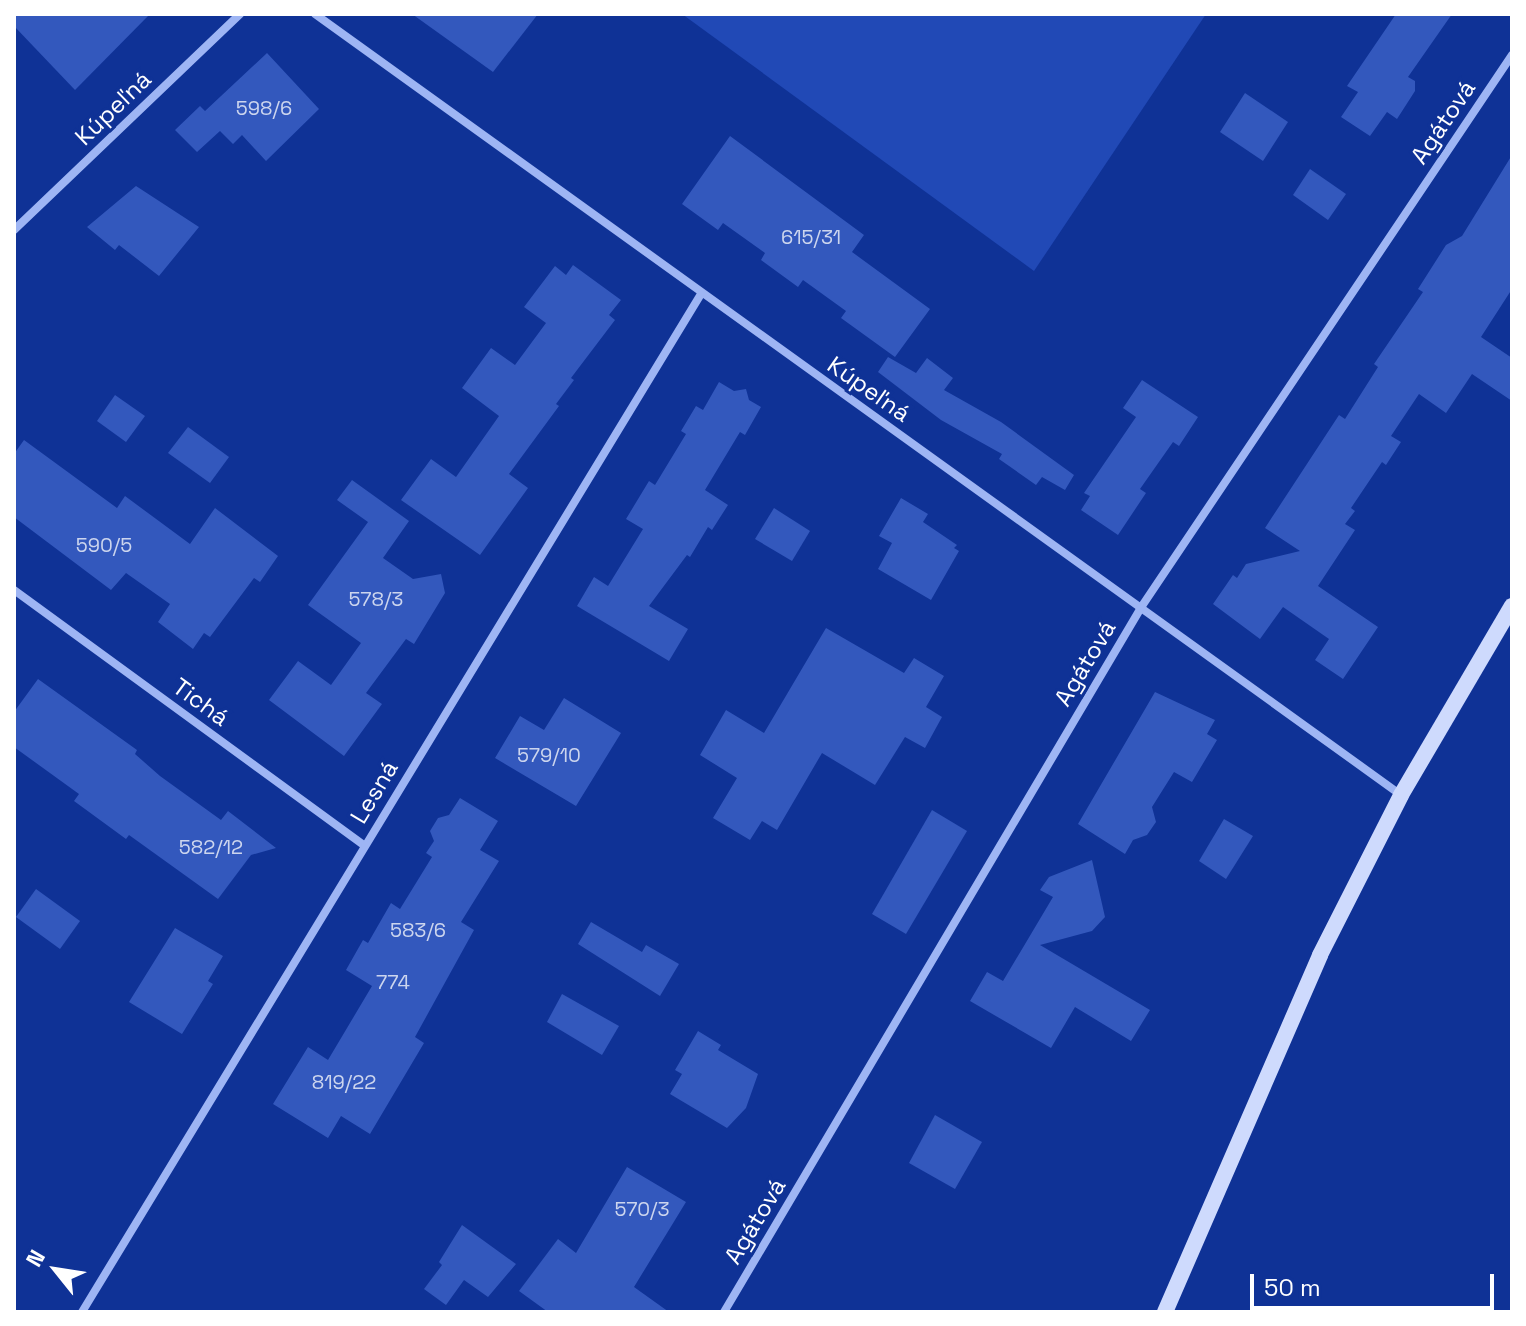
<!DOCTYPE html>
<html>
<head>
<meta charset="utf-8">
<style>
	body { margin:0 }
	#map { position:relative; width:1526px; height:1326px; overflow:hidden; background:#0f3296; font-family:"Space Grotesk",sans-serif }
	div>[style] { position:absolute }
	.green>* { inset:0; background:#2149b6 }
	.building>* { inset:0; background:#3358bd }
	.street>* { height:8px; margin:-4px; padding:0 4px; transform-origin:4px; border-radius:4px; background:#9eb5f4 }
	.secondary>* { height:16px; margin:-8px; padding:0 8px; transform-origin:8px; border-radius:8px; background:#cedafd }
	span { translate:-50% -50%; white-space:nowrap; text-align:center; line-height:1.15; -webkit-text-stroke:6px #0f3296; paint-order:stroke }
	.number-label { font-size:20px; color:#ccd5ee }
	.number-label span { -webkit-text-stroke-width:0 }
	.street-label { font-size:24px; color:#fff }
	.frame { position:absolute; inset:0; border:16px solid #fff; pointer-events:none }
	.north { position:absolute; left:16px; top:1230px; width:80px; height:80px; -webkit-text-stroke:6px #0f3296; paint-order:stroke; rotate:300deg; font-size:22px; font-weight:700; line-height:32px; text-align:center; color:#fff }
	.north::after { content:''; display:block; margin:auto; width:28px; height:36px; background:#fff; clip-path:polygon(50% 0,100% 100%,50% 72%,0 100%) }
	.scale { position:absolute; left:1250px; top:1274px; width:244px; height:36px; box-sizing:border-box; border:4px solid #fff; border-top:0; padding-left:10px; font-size:24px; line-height:28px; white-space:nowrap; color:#fff; -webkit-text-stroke:6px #0f3296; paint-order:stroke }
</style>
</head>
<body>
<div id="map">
	<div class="green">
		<i style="clip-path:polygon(682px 14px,1206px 14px,1034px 271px)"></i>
	</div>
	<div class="building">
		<i style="clip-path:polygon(14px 14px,150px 14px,75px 90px,14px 26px)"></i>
		<i style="clip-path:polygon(412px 14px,538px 14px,493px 72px)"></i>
		<i style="clip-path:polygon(1396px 14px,1452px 14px,1408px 77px,1415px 81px,1415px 91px,1397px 119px,1387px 112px,1370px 136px,1341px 117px,1358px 92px,1347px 86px)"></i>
		<i style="clip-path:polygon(267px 53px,319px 109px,266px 161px,242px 135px,233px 144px,220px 131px,197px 152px,175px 130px,200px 106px,205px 111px)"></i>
		<i style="clip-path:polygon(1245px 93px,1288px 122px,1263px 161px,1220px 132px)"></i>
		<i style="clip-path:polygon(730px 136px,864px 235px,852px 252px,930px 309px,895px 357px,841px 318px,846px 311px,803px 280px,798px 287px,761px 260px,765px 253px,723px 223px,718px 230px,682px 204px)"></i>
		<i style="clip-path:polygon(1512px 155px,1512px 289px,1481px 337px,1512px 358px,1512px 401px,1472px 374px,1446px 413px,1419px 394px,1391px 436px,1401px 442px,1386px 465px,1382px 462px,1351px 508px,1355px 511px,1345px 524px,1355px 530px,1318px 586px,1378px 627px,1343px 679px,1315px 660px,1329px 639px,1283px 607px,1260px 639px,1213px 604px,1233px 575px,1237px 578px,1246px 564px,1300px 551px,1265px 528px,1339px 415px,1345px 419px,1378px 367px,1374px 364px,1423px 292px,1418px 289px,1446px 245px,1462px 236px)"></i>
		<i style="clip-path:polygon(1310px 169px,1346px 194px,1328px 220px,1293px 195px)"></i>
		<i style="clip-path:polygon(136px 186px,199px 227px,159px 276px,119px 245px,115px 250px,87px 227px)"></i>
		<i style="clip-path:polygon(573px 265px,621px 300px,609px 315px,615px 320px,571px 378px,574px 380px,556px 404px,559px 406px,509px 474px,528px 488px,480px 555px,401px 500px,431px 459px,456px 477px,499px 416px,462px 388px,491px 348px,515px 365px,546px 323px,524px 307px,555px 266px,566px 275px)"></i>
		<i style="clip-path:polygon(888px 357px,916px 373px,927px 358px,953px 378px,944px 390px,1001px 422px,1074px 475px,1065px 490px,1042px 477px,1036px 485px,999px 459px,1002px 454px,941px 420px,878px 372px)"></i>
		<i style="clip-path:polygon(1142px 380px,1198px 417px,1179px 446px,1173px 442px,1140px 489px,1146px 493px,1118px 535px,1081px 510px,1090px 496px,1084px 493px,1136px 417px,1123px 408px)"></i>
		<i style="clip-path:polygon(719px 382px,734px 391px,746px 389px,749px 400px,761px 407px,745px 435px,740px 432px,705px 490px,728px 505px,712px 530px,708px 527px,690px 557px,687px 555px,649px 606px,688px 629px,669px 661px,577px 606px,594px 577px,608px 586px,643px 529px,626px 519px,649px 481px,655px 485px,686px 434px,681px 431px,696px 406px,703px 410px)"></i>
		<i style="clip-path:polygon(115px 395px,145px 416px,126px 442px,97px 421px)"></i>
		<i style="clip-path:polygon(188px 427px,229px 457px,210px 483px,168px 453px)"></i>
		<i style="clip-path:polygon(24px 440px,117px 508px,125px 496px,190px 544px,215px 508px,278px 556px,260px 582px,254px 578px,210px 637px,204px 633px,193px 649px,158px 622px,170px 604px,126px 573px,111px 590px,14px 517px,14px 454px)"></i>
		<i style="clip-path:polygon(352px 480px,409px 521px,383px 558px,413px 579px,441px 574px,445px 593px,414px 644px,406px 639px,366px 693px,382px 704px,344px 756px,269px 700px,298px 661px,331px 685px,361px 643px,308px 605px,368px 522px,337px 500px)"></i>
		<i style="clip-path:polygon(901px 498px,928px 514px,923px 522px,957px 545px,954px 548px,959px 551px,931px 600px,878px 569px,892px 543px,879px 536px)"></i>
		<i style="clip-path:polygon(774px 508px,810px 531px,792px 561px,755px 539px)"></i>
		<i style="clip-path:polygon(826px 628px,904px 673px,914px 658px,944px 676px,926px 707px,942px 717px,925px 748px,905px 737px,875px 785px,822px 753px,777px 830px,762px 821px,750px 840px,713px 818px,737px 778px,700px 755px,726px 710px,764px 733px)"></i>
		<i style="clip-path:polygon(38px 679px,137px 750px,135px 754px,160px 776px,221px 820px,228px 811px,276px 848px,251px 855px,218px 899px,129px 835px,126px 839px,74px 801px,79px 794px,14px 747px,14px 712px)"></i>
		<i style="clip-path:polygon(1155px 692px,1215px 720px,1207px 734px,1217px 740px,1192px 782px,1174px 772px,1152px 807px,1156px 822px,1147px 835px,1133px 840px,1125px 854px,1078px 824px)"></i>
		<i style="clip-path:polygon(564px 698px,621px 733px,576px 806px,495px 758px,520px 716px,544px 730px)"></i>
		<i style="clip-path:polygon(460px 798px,498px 821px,480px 850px,499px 861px,461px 922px,474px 930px,415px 1037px,424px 1043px,370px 1134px,341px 1116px,328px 1138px,273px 1104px,308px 1047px,328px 1060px,372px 986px,346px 970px,363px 940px,368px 943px,391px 903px,400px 909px,432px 857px,426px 853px,434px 841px,430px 831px,438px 818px,449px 815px)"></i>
		<i style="clip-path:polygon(932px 810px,967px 831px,906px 934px,872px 914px)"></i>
		<i style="clip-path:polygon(1224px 819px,1253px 836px,1226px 879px,1199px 861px)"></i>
		<i style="clip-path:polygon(1092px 860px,1105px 917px,1092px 931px,1040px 945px,1150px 1010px,1131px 1041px,1075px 1007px,1051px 1048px,970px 1001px,987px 972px,1003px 981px,1053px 897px,1040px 890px,1049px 877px)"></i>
		<i style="clip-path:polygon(36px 889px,80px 921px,60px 949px,16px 917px)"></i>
		<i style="clip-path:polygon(591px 922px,642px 952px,646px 945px,679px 964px,660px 996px,578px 944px)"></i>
		<i style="clip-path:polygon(175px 928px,223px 956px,208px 981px,213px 984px,182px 1034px,129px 1002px)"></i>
		<i style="clip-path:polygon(562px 994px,619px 1026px,602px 1055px,547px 1022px)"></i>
		<i style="clip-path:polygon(698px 1031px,721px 1045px,718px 1050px,758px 1074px,746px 1108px,727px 1128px,670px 1094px,682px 1074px,675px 1070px)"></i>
		<i style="clip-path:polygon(935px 1115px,982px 1142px,955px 1189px,909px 1163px)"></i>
		<i style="clip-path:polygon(627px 1167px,686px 1202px,634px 1287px,669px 1312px,548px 1312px,519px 1291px,558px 1239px,576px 1253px)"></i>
		<i style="clip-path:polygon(462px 1225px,516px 1264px,488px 1297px,464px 1280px,446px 1305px,424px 1289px,442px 1265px,439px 1262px)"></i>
	</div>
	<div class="street">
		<i style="left:315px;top:14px;width:1338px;rotate:35.72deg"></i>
		<i style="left:14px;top:230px;width:313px;rotate:-43.7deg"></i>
		<i style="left:14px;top:590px;width:434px;rotate:36.1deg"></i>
		<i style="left:82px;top:1312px;width:1191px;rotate:-58.7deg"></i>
		<i style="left:724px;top:1312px;width:820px;rotate:-59.37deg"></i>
		<i style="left:1142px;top:606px;width:664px;rotate:-56.12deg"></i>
	</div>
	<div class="secondary">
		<i style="left:1165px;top:1312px;width:389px;rotate:-66.5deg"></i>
		<i style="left:1320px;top:955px;width:179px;rotate:-63.1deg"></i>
		<i style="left:1401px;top:795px;width:219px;rotate:-59.6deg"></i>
	</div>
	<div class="number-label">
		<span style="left:264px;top:108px">598/6</span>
		<span style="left:811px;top:237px">615/31</span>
		<span style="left:104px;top:545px">590/5</span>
		<span style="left:376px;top:599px">578/3</span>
		<span style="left:549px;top:755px">579/10</span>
		<span style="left:211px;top:847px">582/12</span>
		<span style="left:418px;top:930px">583/6</span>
		<span style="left:393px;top:982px">774</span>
		<span style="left:344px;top:1082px">819/22</span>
		<span style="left:642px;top:1209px">570/3</span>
	</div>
	<div class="street-label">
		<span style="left:113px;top:108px;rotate:-44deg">Kúpeľná</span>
		<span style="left:1443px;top:122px;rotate:-56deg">Agátová</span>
		<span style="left:869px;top:389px;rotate:35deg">Kúpeľná</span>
		<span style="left:1085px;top:663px;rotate:-59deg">Agátová</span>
		<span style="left:201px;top:702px;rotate:36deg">Tichá</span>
		<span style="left:374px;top:792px;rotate:-59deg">Lesná</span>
		<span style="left:755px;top:1221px;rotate:-59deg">Agátová</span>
	</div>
	<div class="frame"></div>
	<div class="north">N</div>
	<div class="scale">50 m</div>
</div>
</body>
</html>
